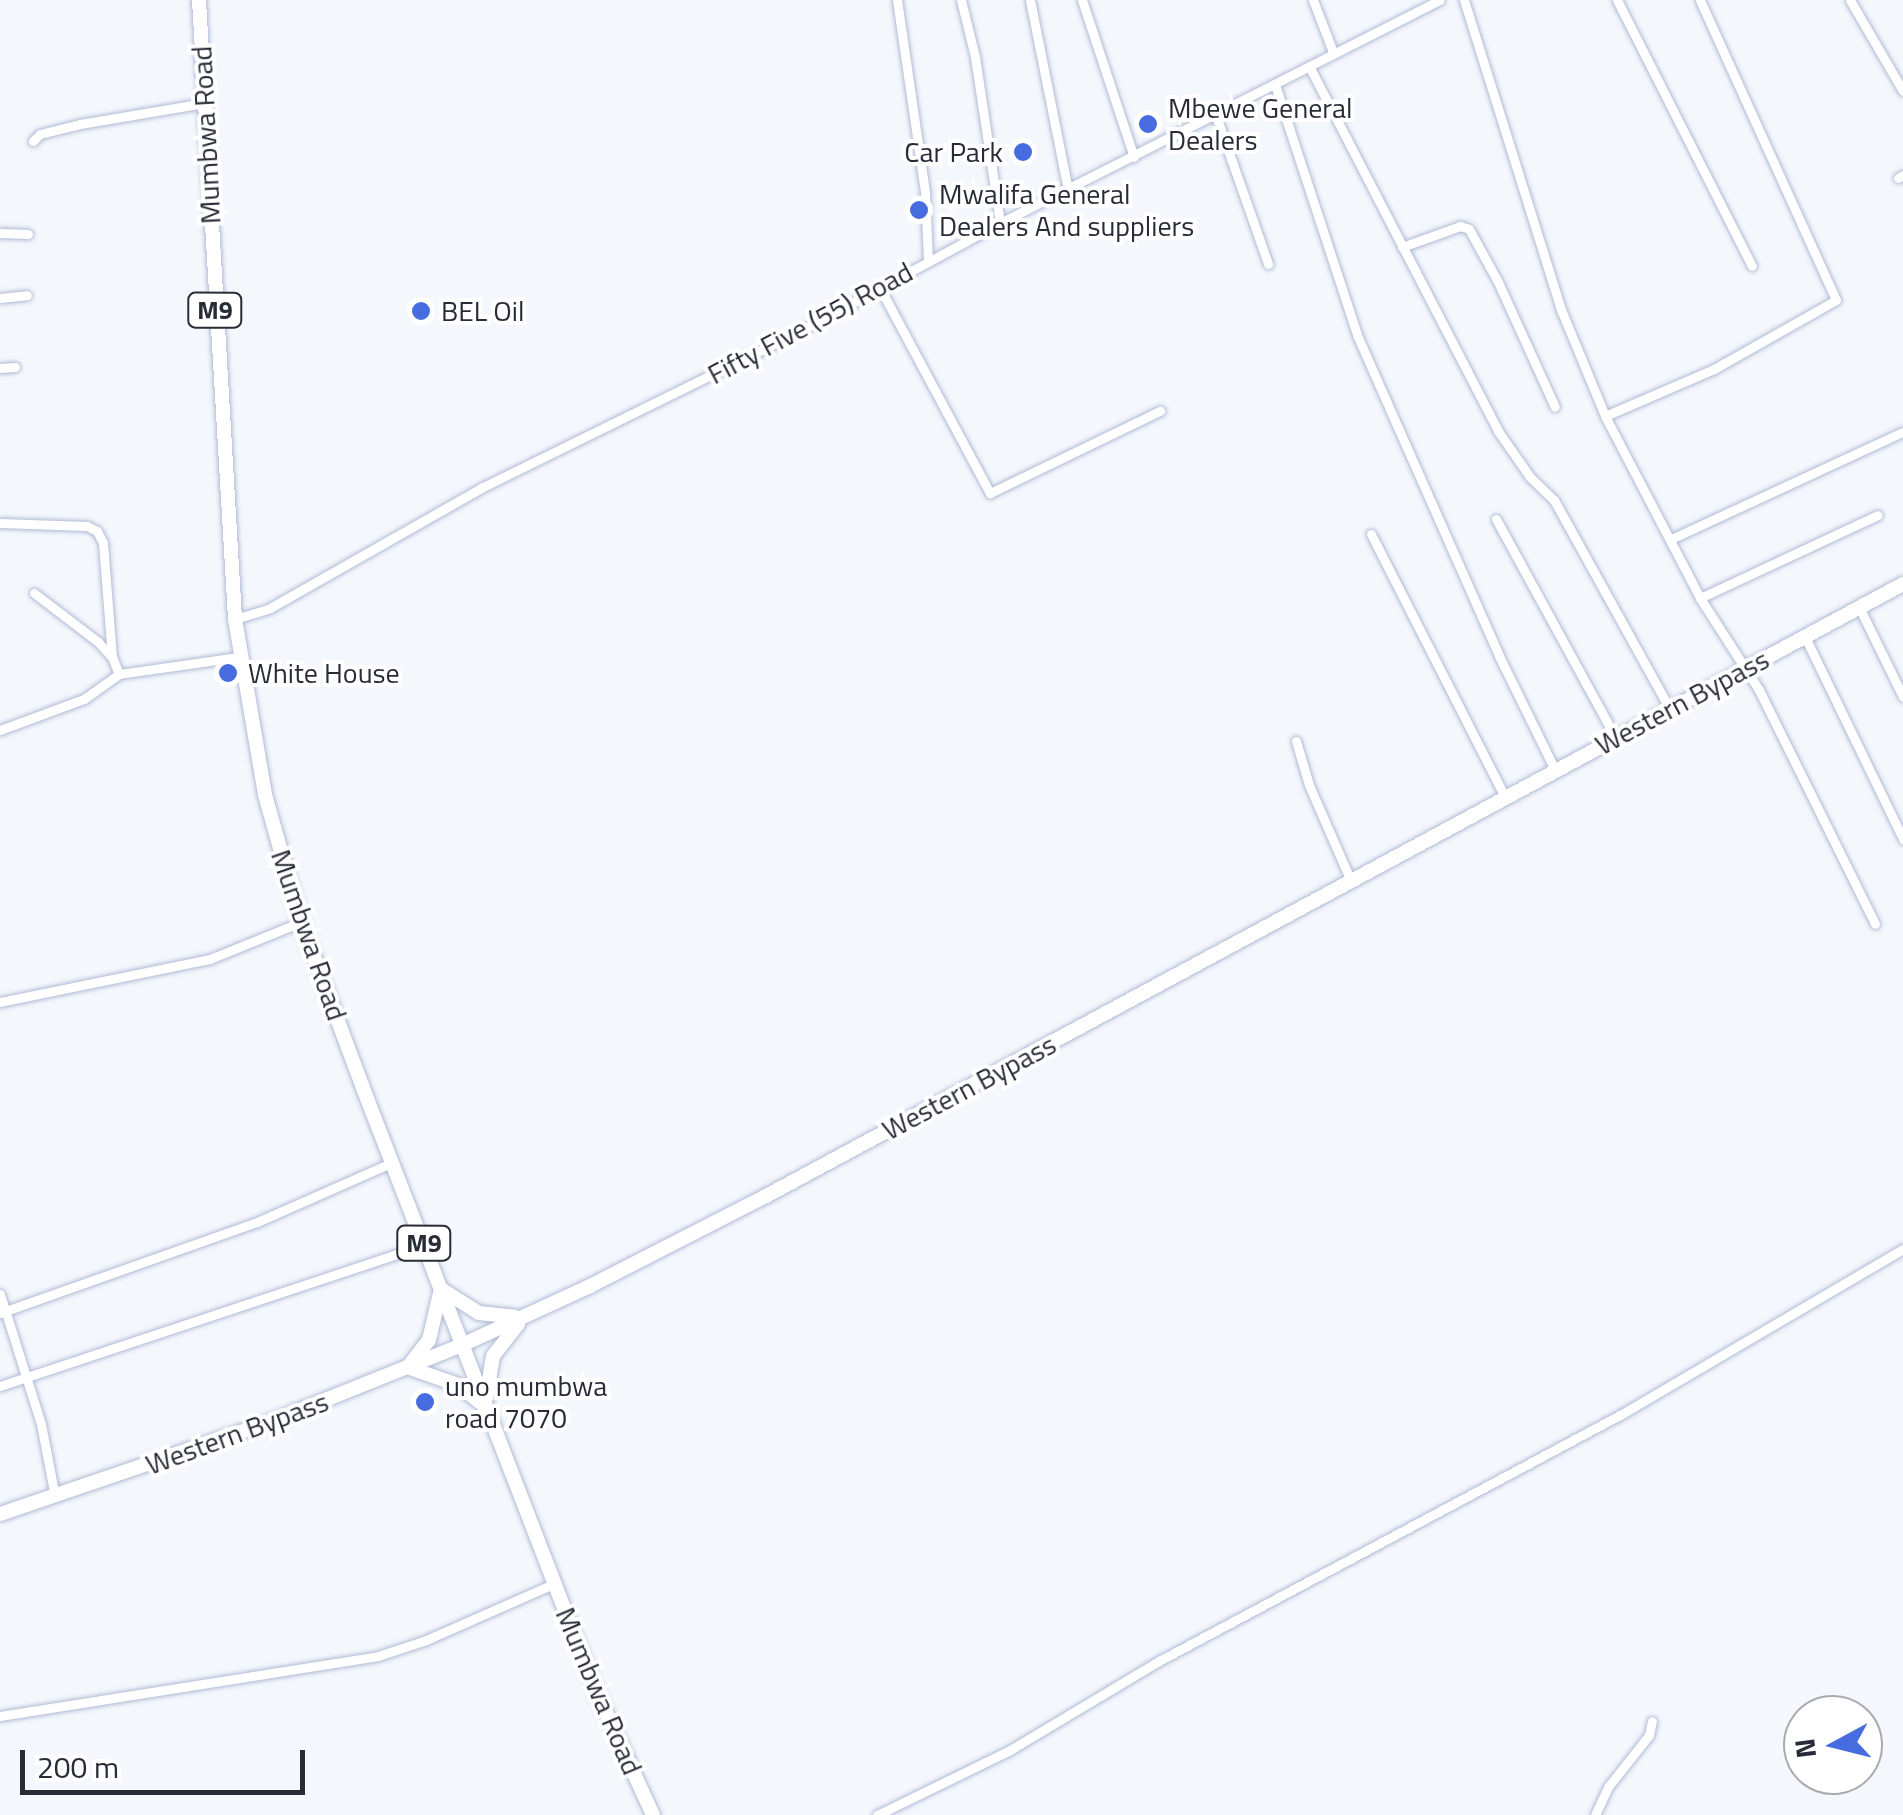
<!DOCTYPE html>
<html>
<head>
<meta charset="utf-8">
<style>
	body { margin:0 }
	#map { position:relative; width:1903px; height:1815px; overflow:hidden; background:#f4f7fc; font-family:"Titillium Web",sans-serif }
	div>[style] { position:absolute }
	.roads { filter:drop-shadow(0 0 2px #b0bbd5) drop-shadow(0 0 2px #b0bbd5) }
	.minor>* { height:9px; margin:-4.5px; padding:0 4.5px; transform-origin:4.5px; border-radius:4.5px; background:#fff }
	.primary>* { height:14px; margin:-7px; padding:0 7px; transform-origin:7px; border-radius:7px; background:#fff }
	.dots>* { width:28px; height:28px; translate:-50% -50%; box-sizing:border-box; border:5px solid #fff; border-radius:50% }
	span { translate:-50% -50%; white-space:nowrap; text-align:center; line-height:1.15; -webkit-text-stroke:8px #fff; paint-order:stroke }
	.shield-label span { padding:2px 8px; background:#fff; border:2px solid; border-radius:8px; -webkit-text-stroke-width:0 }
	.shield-label { font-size:25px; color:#282c36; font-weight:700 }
	.poi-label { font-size:28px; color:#282c36 }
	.left { translate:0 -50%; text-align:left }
	.right { translate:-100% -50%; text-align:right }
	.street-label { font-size:28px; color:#282c36 }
	.north { position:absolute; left:1783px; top:1695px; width:100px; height:100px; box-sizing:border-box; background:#fff; border:2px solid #a9abaf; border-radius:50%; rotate:263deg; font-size:28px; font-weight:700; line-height:40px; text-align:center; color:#282c36 }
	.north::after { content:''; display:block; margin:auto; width:35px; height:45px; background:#466cdf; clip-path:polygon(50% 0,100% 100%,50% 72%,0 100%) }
	.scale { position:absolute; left:20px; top:1750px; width:285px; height:45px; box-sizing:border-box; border:5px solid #282c36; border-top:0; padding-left:12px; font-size:30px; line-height:35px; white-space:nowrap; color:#282c36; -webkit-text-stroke:8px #fff; paint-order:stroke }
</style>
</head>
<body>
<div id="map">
	<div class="roads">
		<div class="minor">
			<i style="left:897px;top:0;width:194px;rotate:81.7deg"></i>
			<i style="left:925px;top:192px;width:69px;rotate:87.5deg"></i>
			<i style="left:961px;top:0;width:59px;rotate:76.2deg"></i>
			<i style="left:975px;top:57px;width:168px;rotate:81.4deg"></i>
			<i style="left:1030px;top:0;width:195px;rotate:78.7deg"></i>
			<i style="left:1082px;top:0;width:165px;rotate:71.7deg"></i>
			<i style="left:1313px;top:0;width:56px;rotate:69deg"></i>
			<i style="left:1464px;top:0;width:327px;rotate:72.6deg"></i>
			<i style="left:1562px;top:312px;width:113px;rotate:67.5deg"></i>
			<i style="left:1605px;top:416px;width:119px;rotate:-23.3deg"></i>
			<i style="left:1714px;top:369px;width:140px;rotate:-29.5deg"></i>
			<i style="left:1836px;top:300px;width:329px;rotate:-114.4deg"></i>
			<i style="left:1617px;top:0;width:298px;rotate:63.1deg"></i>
			<i style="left:1850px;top:0;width:105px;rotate:59.8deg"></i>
			<i style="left:1309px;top:66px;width:411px;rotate:62.6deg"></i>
			<i style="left:1498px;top:431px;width:56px;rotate:55.2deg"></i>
			<i style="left:1530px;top:477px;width:33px;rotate:44deg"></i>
			<i style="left:1554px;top:500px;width:239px;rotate:61deg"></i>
			<i style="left:1275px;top:85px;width:263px;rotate:71.8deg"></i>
			<i style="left:1357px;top:335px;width:351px;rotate:66.1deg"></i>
			<i style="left:1499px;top:656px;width:127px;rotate:63.8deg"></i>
			<i style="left:1216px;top:116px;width:157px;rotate:70.6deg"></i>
			<i style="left:33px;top:141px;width:10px;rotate:-45deg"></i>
			<i style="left:40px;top:134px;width:41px;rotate:-14deg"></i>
			<i style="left:80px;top:124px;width:126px;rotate:-9.6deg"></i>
			<i style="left:1898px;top:178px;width:6px;rotate:-31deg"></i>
			<i style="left:0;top:233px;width:28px;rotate:2deg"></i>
			<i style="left:1402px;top:247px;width:62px;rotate:-19.9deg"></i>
			<i style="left:1460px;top:226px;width:9px;rotate:18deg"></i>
			<i style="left:1469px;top:229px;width:60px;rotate:61.3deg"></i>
			<i style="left:1498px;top:282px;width:137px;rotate:65.5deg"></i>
			<i style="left:880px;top:288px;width:233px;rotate:61.8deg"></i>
			<i style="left:990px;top:493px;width:189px;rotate:-25.8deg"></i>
			<i style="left:0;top:298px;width:27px;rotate:-6deg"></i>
			<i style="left:0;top:368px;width:15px;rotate:-4deg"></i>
			<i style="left:1605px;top:416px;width:205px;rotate:62.4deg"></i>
			<i style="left:1700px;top:598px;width:109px;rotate:57.3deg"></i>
			<i style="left:1759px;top:690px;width:261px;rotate:63.6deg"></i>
			<i style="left:1496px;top:519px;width:250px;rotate:61.3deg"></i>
			<i style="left:0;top:523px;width:87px;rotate:2deg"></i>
			<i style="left:87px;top:526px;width:11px;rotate:27deg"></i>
			<i style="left:97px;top:531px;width:13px;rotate:63deg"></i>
			<i style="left:103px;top:543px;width:114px;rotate:85.5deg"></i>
			<i style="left:1371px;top:534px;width:295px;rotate:63deg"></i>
			<i style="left:1671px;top:539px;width:255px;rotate:-24.8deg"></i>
			<i style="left:34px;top:593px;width:81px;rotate:37.4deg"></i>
			<i style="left:98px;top:642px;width:21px;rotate:47deg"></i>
			<i style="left:112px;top:657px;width:18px;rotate:68deg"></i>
			<i style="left:1700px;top:598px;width:196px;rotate:-25deg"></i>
			<i style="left:1859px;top:607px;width:100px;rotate:63.9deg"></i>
			<i style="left:235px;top:619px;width:37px;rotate:-17deg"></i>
			<i style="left:270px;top:608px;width:245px;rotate:-29.6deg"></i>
			<i style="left:483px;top:487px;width:358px;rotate:-26.2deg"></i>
			<i style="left:804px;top:329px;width:223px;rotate:-28.4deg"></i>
			<i style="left:1000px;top:223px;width:493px;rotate:-26.9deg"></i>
			<i style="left:1805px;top:637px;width:225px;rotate:64.1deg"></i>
			<i style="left:0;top:730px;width:90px;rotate:-20.3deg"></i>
			<i style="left:84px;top:699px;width:43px;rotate:-35.5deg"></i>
			<i style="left:119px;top:674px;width:121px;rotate:-8.1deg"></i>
			<i style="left:1296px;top:741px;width:46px;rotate:73.5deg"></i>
			<i style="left:1309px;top:785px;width:105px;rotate:66.4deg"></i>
			<i style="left:0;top:1002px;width:214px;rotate:-11.6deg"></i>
			<i style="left:210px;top:959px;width:98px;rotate:-22.1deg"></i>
			<i style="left:0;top:1294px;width:136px;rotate:72.5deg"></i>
			<i style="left:41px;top:1424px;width:74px;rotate:79.1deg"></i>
			<i style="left:0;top:1313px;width:273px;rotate:-19.5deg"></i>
			<i style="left:257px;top:1222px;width:149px;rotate:-23.8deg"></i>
			<i style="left:0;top:1386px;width:447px;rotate:-18.4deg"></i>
			<i style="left:0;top:1716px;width:383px;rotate:-9deg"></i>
			<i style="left:378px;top:1656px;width:51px;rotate:-18.4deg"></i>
			<i style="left:426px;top:1640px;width:141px;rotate:-23.8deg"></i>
			<i style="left:877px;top:1815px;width:148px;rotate:-26deg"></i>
			<i style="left:1010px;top:1750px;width:174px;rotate:-30.9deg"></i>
			<i style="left:1159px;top:1661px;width:523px;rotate:-28.09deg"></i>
			<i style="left:1620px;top:1415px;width:328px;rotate:-30.4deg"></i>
			<i style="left:1595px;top:1815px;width:31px;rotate:-65deg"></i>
			<i style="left:1608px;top:1787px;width:66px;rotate:-51.7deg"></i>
			<i style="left:1649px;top:1735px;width:14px;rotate:-78deg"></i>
		</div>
		<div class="primary">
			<i style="left:199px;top:0;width:620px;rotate:86.67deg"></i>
			<i style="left:235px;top:619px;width:179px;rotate:80.3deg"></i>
			<i style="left:265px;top:795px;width:132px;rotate:74.2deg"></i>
			<i style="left:301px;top:922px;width:177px;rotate:69.5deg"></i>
			<i style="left:363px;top:1088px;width:646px;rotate:68.87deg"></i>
			<i style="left:596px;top:1691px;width:136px;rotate:65.3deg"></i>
			<i style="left:444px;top:1291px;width:41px;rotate:32.2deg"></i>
			<i style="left:479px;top:1313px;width:36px;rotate:6deg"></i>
			<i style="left:411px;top:1363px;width:29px;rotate:-52deg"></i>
			<i style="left:429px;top:1340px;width:48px;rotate:-76.8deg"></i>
			<i style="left:407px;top:1367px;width:54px;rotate:19.4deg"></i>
			<i style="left:458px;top:1385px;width:34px;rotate:38deg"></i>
			<i style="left:486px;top:1398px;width:43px;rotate:-80.5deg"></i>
			<i style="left:493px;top:1356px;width:41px;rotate:-52deg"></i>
			<i style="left:0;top:1514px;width:288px;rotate:-18.8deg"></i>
			<i style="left:273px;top:1421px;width:204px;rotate:-21.9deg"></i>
			<i style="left:462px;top:1345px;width:141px;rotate:-24.7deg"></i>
			<i style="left:590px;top:1286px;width:198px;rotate:-27.1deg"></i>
			<i style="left:766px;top:1196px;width:1291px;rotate:-28.29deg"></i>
		</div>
	</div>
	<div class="dots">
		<i style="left:1148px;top:124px;background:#466cdf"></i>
		<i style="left:1023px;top:152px;background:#466cdf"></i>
		<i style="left:919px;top:210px;background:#466cdf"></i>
		<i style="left:421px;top:311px;background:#466cdf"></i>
		<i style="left:228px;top:673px;background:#466cdf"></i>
		<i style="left:425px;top:1402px;background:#466cdf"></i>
	</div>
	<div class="shield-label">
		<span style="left:215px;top:310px">M9</span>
		<span style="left:424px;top:1243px">M9</span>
	</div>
	<div class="poi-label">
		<span class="left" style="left:1168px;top:124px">Mbewe General<br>Dealers</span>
		<span class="right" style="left:1003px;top:152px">Car Park</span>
		<span class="left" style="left:939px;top:210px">Mwalifa General<br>Dealers And suppliers</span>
		<span class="left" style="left:441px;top:311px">BEL Oil</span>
		<span class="left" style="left:248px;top:673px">White House</span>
		<span class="left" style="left:445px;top:1402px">uno mumbwa<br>road 7070</span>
	</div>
	<div class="street-label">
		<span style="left:206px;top:135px;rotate:-93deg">Mumbwa Road</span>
		<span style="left:810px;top:323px;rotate:-28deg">Fifty Five (55) Road</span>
		<span style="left:1682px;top:702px;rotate:-28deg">Western Bypass</span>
		<span style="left:309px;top:935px;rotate:71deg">Mumbwa Road</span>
		<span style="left:969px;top:1087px;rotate:-28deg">Western Bypass</span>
		<span style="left:237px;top:1433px;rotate:-20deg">Western Bypass</span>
		<span style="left:599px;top:1691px;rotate:67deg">Mumbwa Road</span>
	</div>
	<div class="north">N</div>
	<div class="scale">200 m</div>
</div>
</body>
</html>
